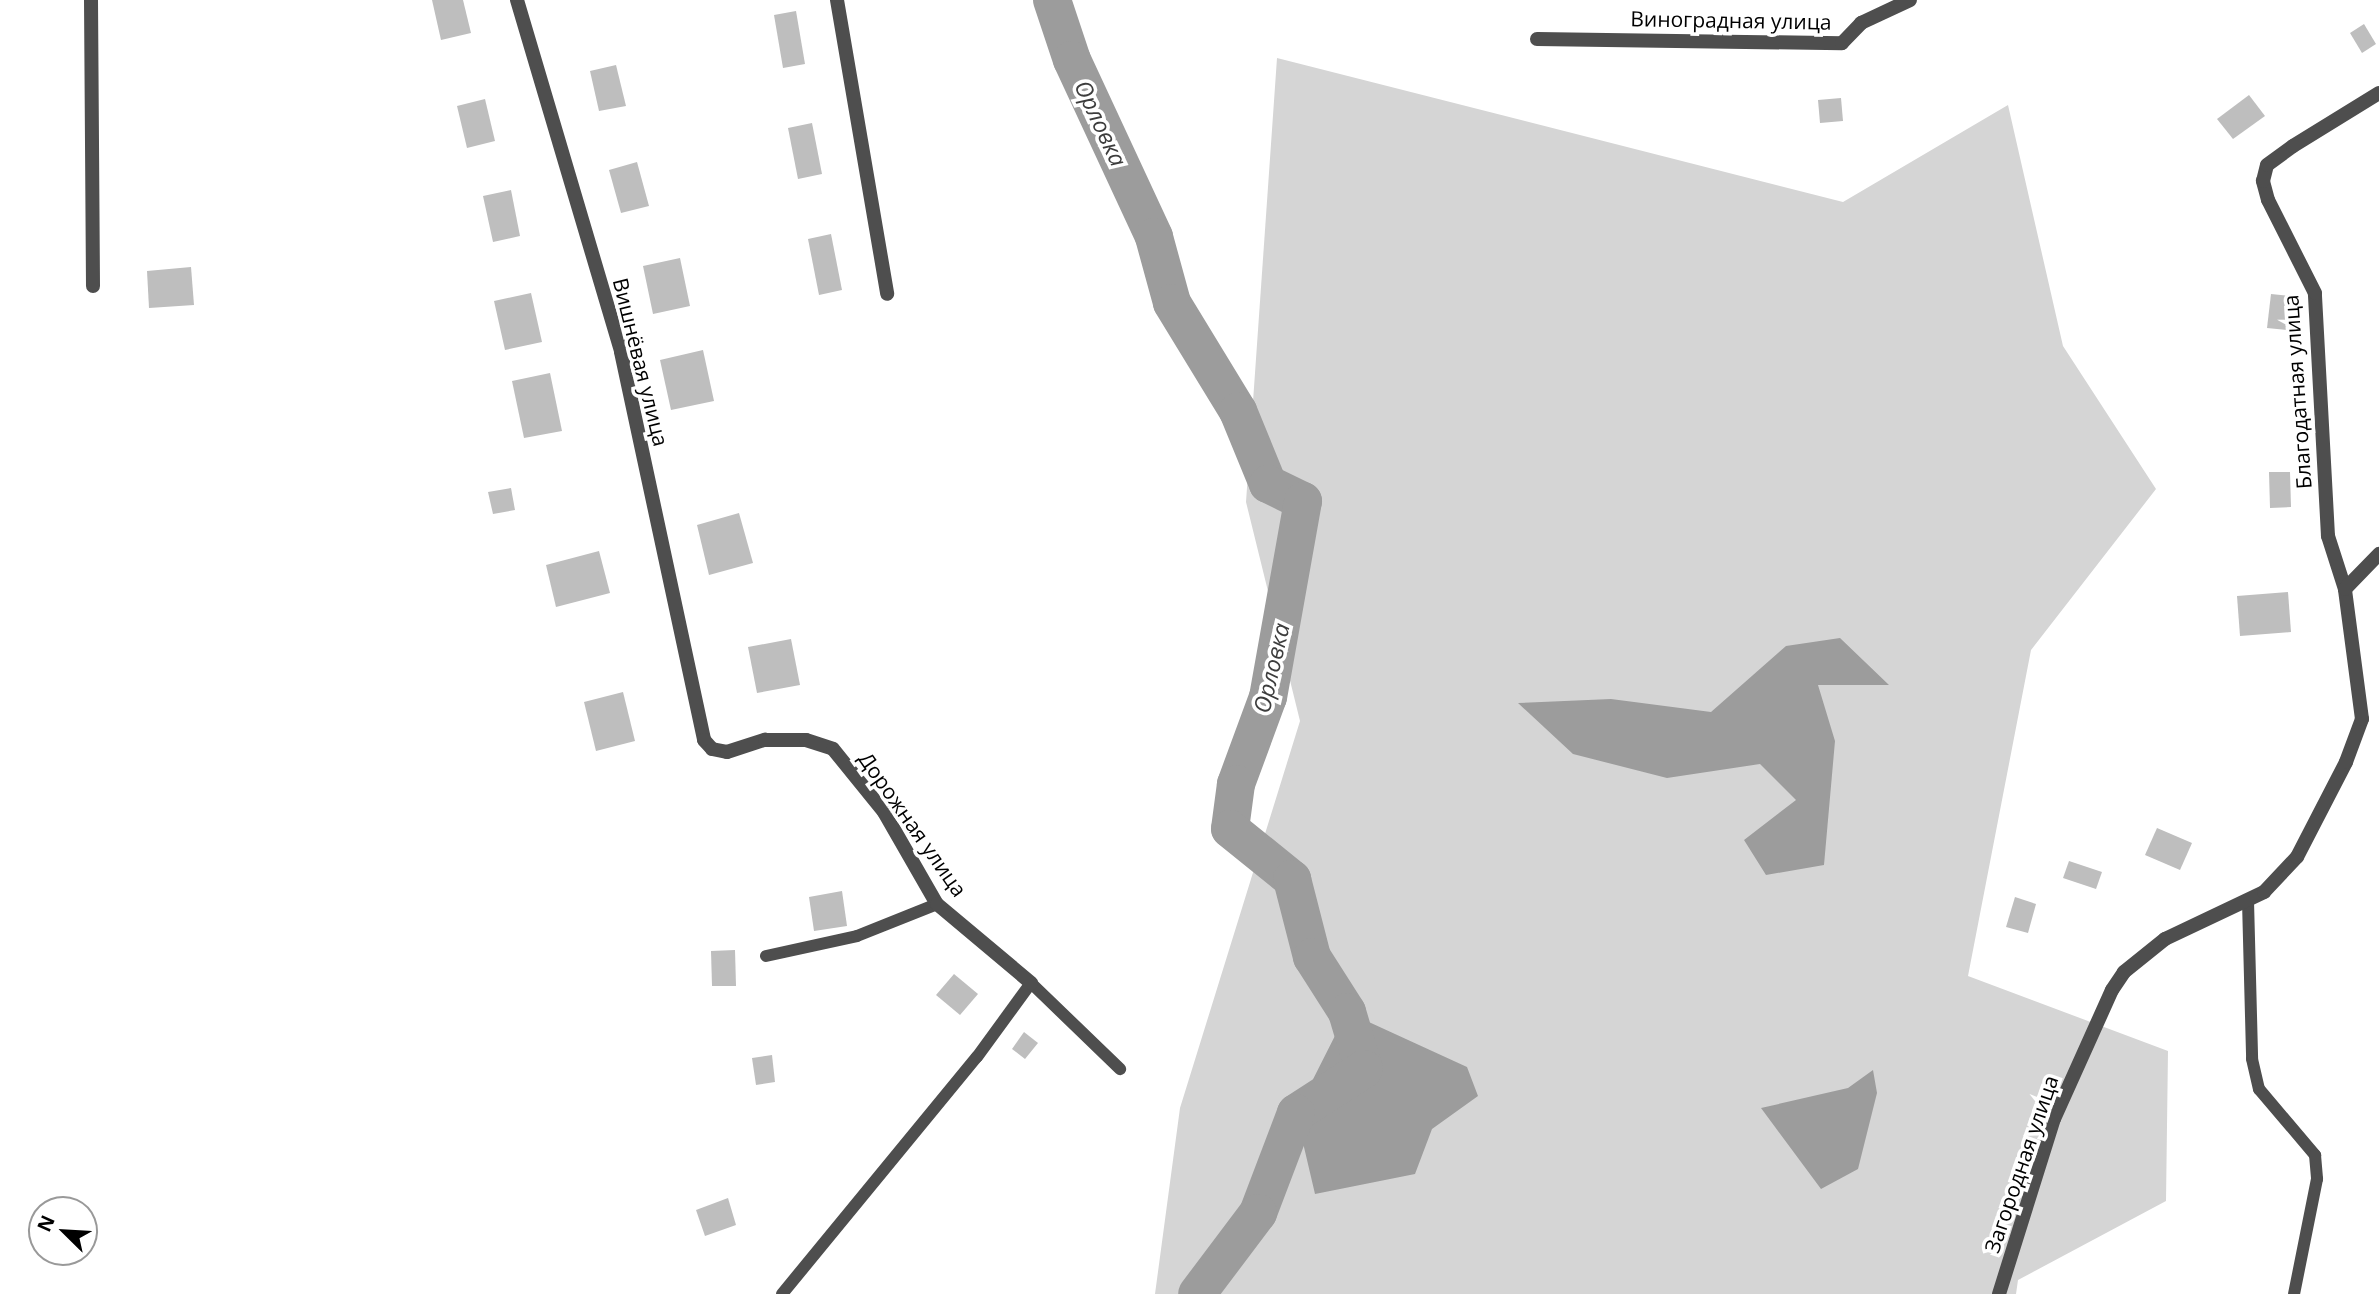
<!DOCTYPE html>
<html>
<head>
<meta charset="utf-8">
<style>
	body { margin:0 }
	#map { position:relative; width:2379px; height:1294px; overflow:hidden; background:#fff; font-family:"Open Sans",sans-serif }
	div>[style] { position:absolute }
	.green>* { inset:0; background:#d5d5d5 }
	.water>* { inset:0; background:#9c9c9c }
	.river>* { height:38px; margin:-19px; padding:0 19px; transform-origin:19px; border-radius:19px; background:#9c9c9c }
	.building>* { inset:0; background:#bebebe }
	.service>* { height:12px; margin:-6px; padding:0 6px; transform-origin:6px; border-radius:6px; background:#4e4e4e }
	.minor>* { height:14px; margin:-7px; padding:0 7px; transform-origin:7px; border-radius:7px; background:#4e4e4e }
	span { translate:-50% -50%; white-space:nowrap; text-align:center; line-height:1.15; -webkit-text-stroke:7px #fff; paint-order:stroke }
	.street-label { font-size:21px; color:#000 }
	.water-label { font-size:23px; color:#3d3d3d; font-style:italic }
	.north { position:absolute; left:28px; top:1196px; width:70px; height:70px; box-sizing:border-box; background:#fff; border:2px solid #999; border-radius:50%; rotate:294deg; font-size:19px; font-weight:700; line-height:28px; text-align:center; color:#000 }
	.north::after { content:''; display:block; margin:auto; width:24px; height:32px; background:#000; clip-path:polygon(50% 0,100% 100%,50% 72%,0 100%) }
</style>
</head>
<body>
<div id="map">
	<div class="green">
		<i style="clip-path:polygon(1277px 58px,1843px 202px,2008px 105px,2063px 346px,2156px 489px,2031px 650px,1968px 976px,2168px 1051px,2166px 1201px,2018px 1280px,2016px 1294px,1155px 1294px,1180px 1108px,1300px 721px,1246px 502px)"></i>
	</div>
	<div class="water">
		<i style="clip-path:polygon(1840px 638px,1889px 685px,1818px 685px,1835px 741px,1824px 865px,1766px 875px,1744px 840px,1796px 800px,1760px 764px,1667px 778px,1573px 754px,1518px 703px,1611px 699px,1711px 712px,1786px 646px)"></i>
		<i style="clip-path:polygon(1347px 1012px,1467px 1067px,1478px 1096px,1432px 1129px,1415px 1174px,1315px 1194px,1296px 1113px)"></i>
		<i style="clip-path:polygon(1873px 1070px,1877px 1093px,1858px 1169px,1821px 1189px,1761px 1108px,1848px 1088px)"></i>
	</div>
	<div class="river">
		<i style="left:1052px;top:0;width:63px;rotate:71.6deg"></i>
		<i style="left:1072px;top:60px;width:195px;rotate:65.1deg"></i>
		<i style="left:1154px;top:237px;width:68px;rotate:74.7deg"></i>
		<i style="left:1172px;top:303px;width:127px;rotate:58.6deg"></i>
		<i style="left:1238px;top:411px;width:79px;rotate:67.7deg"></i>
		<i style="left:1268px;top:484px;width:39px;rotate:26deg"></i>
		<i style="left:1303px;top:501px;width:199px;rotate:100.1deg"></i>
		<i style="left:1268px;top:697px;width:93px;rotate:110.2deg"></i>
		<i style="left:1236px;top:784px;width:45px;rotate:97.6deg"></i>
		<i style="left:1230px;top:829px;width:80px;rotate:38.9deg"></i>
		<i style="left:1292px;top:879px;width:81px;rotate:75.6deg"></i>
		<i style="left:1312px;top:957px;width:65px;rotate:57.5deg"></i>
		<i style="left:1347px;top:1012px;width:59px;rotate:73.4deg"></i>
		<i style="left:1364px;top:1069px;width:81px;rotate:147.1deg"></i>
		<i style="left:1296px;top:1113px;width:107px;rotate:110.8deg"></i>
		<i style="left:1258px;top:1213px;width:101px;rotate:127deg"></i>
	</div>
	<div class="building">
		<i style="clip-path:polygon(432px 0,463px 0,471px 33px,441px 40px)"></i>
		<i style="clip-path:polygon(796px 11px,805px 64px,783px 68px,774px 15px)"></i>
		<i style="clip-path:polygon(2364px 24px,2376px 44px,2362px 53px,2350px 33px)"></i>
		<i style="clip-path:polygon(616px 65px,626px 106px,599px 111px,590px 71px)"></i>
		<i style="clip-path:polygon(2249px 95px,2265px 116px,2233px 139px,2217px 119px)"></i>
		<i style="clip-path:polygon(1841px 98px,1843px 121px,1820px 123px,1818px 100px)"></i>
		<i style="clip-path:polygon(485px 99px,495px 141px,467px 148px,457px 106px)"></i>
		<i style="clip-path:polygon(812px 123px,822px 174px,798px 179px,788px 128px)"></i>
		<i style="clip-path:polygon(637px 162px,649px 206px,621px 213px,609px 170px)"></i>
		<i style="clip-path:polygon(511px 190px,520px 236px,493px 242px,483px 196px)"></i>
		<i style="clip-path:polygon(831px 234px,842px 290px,819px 295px,808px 239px)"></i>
		<i style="clip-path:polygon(680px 258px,690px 306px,653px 314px,643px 266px)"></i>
		<i style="clip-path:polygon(191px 267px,194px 305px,149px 308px,147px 271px)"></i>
		<i style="clip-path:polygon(531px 293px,542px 342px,505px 350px,494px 301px)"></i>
		<i style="clip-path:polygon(2271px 294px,2291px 296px,2287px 330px,2267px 328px)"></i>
		<i style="clip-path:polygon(703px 350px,714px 401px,671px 410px,660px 360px)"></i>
		<i style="clip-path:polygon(550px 373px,562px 431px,524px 438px,512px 381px)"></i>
		<i style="clip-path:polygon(2269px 472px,2290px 472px,2291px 507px,2270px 508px)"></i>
		<i style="clip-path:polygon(511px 488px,515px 510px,493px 514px,488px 492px)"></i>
		<i style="clip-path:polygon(739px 513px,753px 563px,709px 575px,697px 525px)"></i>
		<i style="clip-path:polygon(599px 551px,610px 593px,556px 607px,546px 565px)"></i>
		<i style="clip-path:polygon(2288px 592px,2291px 632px,2240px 636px,2237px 596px)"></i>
		<i style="clip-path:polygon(791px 639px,800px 685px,757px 693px,748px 647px)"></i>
		<i style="clip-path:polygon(623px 692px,635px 741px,596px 751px,584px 702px)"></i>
		<i style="clip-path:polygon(2157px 828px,2192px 843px,2180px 870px,2145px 855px)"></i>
		<i style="clip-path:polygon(2069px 861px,2102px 872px,2096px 889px,2063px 878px)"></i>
		<i style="clip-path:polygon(842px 891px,847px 926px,814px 931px,809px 897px)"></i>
		<i style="clip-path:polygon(2015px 897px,2036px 904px,2028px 933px,2006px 927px)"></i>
		<i style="clip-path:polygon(735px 950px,736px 986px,712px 986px,711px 951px)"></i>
		<i style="clip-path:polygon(954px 974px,978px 994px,960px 1015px,936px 995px)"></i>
		<i style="clip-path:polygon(1024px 1032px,1038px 1043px,1025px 1059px,1012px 1049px)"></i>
		<i style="clip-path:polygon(772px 1055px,775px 1082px,756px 1085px,752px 1058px)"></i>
		<i style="clip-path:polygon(728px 1198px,736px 1225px,705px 1236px,696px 1210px)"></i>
	</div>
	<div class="service">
		<i style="left:2248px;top:901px;width:158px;rotate:88.5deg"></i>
		<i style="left:2252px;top:1059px;width:31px;rotate:77deg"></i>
		<i style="left:2259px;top:1089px;width:87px;rotate:49.7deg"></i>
		<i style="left:2315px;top:1155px;width:24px;rotate:85deg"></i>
		<i style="left:2317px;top:1179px;width:117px;rotate:101.3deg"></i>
		<i style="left:766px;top:956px;width:93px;rotate:-12.4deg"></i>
		<i style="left:857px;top:936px;width:86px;rotate:-21.8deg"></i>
		<i style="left:782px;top:1294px;width:307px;rotate:-50.6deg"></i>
		<i style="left:977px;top:1057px;width:92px;rotate:-53.9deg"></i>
		<i style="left:1031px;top:983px;width:124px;rotate:44deg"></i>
	</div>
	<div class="minor">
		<i style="left:91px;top:0;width:286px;rotate:89.6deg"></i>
		<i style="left:517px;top:0;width:367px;rotate:73.5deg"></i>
		<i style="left:621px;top:352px;width:397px;rotate:77.9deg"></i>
		<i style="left:704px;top:740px;width:12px;rotate:48deg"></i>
		<i style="left:712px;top:749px;width:15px;rotate:11deg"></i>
		<i style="left:727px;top:752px;width:40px;rotate:-18deg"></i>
		<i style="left:765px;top:740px;width:41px"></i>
		<i style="left:806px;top:740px;width:28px;rotate:18deg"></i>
		<i style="left:833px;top:749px;width:81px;rotate:51deg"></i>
		<i style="left:884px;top:812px;width:106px;rotate:60.1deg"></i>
		<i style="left:937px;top:904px;width:123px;rotate:40deg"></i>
		<i style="left:837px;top:0;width:298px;rotate:80.3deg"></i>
		<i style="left:1537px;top:39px;width:305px;rotate:0.8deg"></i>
		<i style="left:1842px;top:43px;width:28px;rotate:-46deg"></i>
		<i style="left:1861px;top:23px;width:54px;rotate:-25.1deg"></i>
		<i style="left:2345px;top:589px;width:56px;rotate:-107.8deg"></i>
		<i style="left:2328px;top:536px;width:243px;rotate:-93.1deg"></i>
		<i style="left:2315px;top:293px;width:104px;rotate:-116.8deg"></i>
		<i style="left:2268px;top:200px;width:20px;rotate:-105deg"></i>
		<i style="left:2263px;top:181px;width:16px;rotate:-76deg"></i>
		<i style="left:2267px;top:165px;width:32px;rotate:-36deg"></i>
		<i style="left:2293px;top:146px;width:101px;rotate:-31.6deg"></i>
		<i style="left:1999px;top:1294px;width:183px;rotate:-72.6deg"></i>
		<i style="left:2054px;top:1119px;width:141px;rotate:-65.8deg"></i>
		<i style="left:2112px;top:990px;width:22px;rotate:-56deg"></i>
		<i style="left:2124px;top:972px;width:53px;rotate:-38.8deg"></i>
		<i style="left:2165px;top:939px;width:110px;rotate:-25.4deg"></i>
		<i style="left:2264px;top:892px;width:48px;rotate:-46.7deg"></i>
		<i style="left:2297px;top:857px;width:107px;rotate:-62.7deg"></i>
		<i style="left:2346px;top:762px;width:46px;rotate:-69.6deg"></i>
		<i style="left:2362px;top:719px;width:131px;rotate:-97.5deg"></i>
		<i style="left:2345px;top:589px;width:49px;rotate:-45.8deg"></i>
	</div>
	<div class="street-label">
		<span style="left:1731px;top:20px;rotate:1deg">Виноградная улица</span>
		<span style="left:641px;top:362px;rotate:76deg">Вишнёвая улица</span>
		<span style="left:2297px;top:392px;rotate:-94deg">Благодатная улица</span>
		<span style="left:913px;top:824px;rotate:55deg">Дорожная улица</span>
		<span style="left:2021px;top:1164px;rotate:-71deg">Загородная улица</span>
	</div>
	<div class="water-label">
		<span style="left:1101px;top:123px;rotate:65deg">Орловка</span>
		<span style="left:1271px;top:668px;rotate:-77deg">Орловка</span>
	</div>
	<div class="north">N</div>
</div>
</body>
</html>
